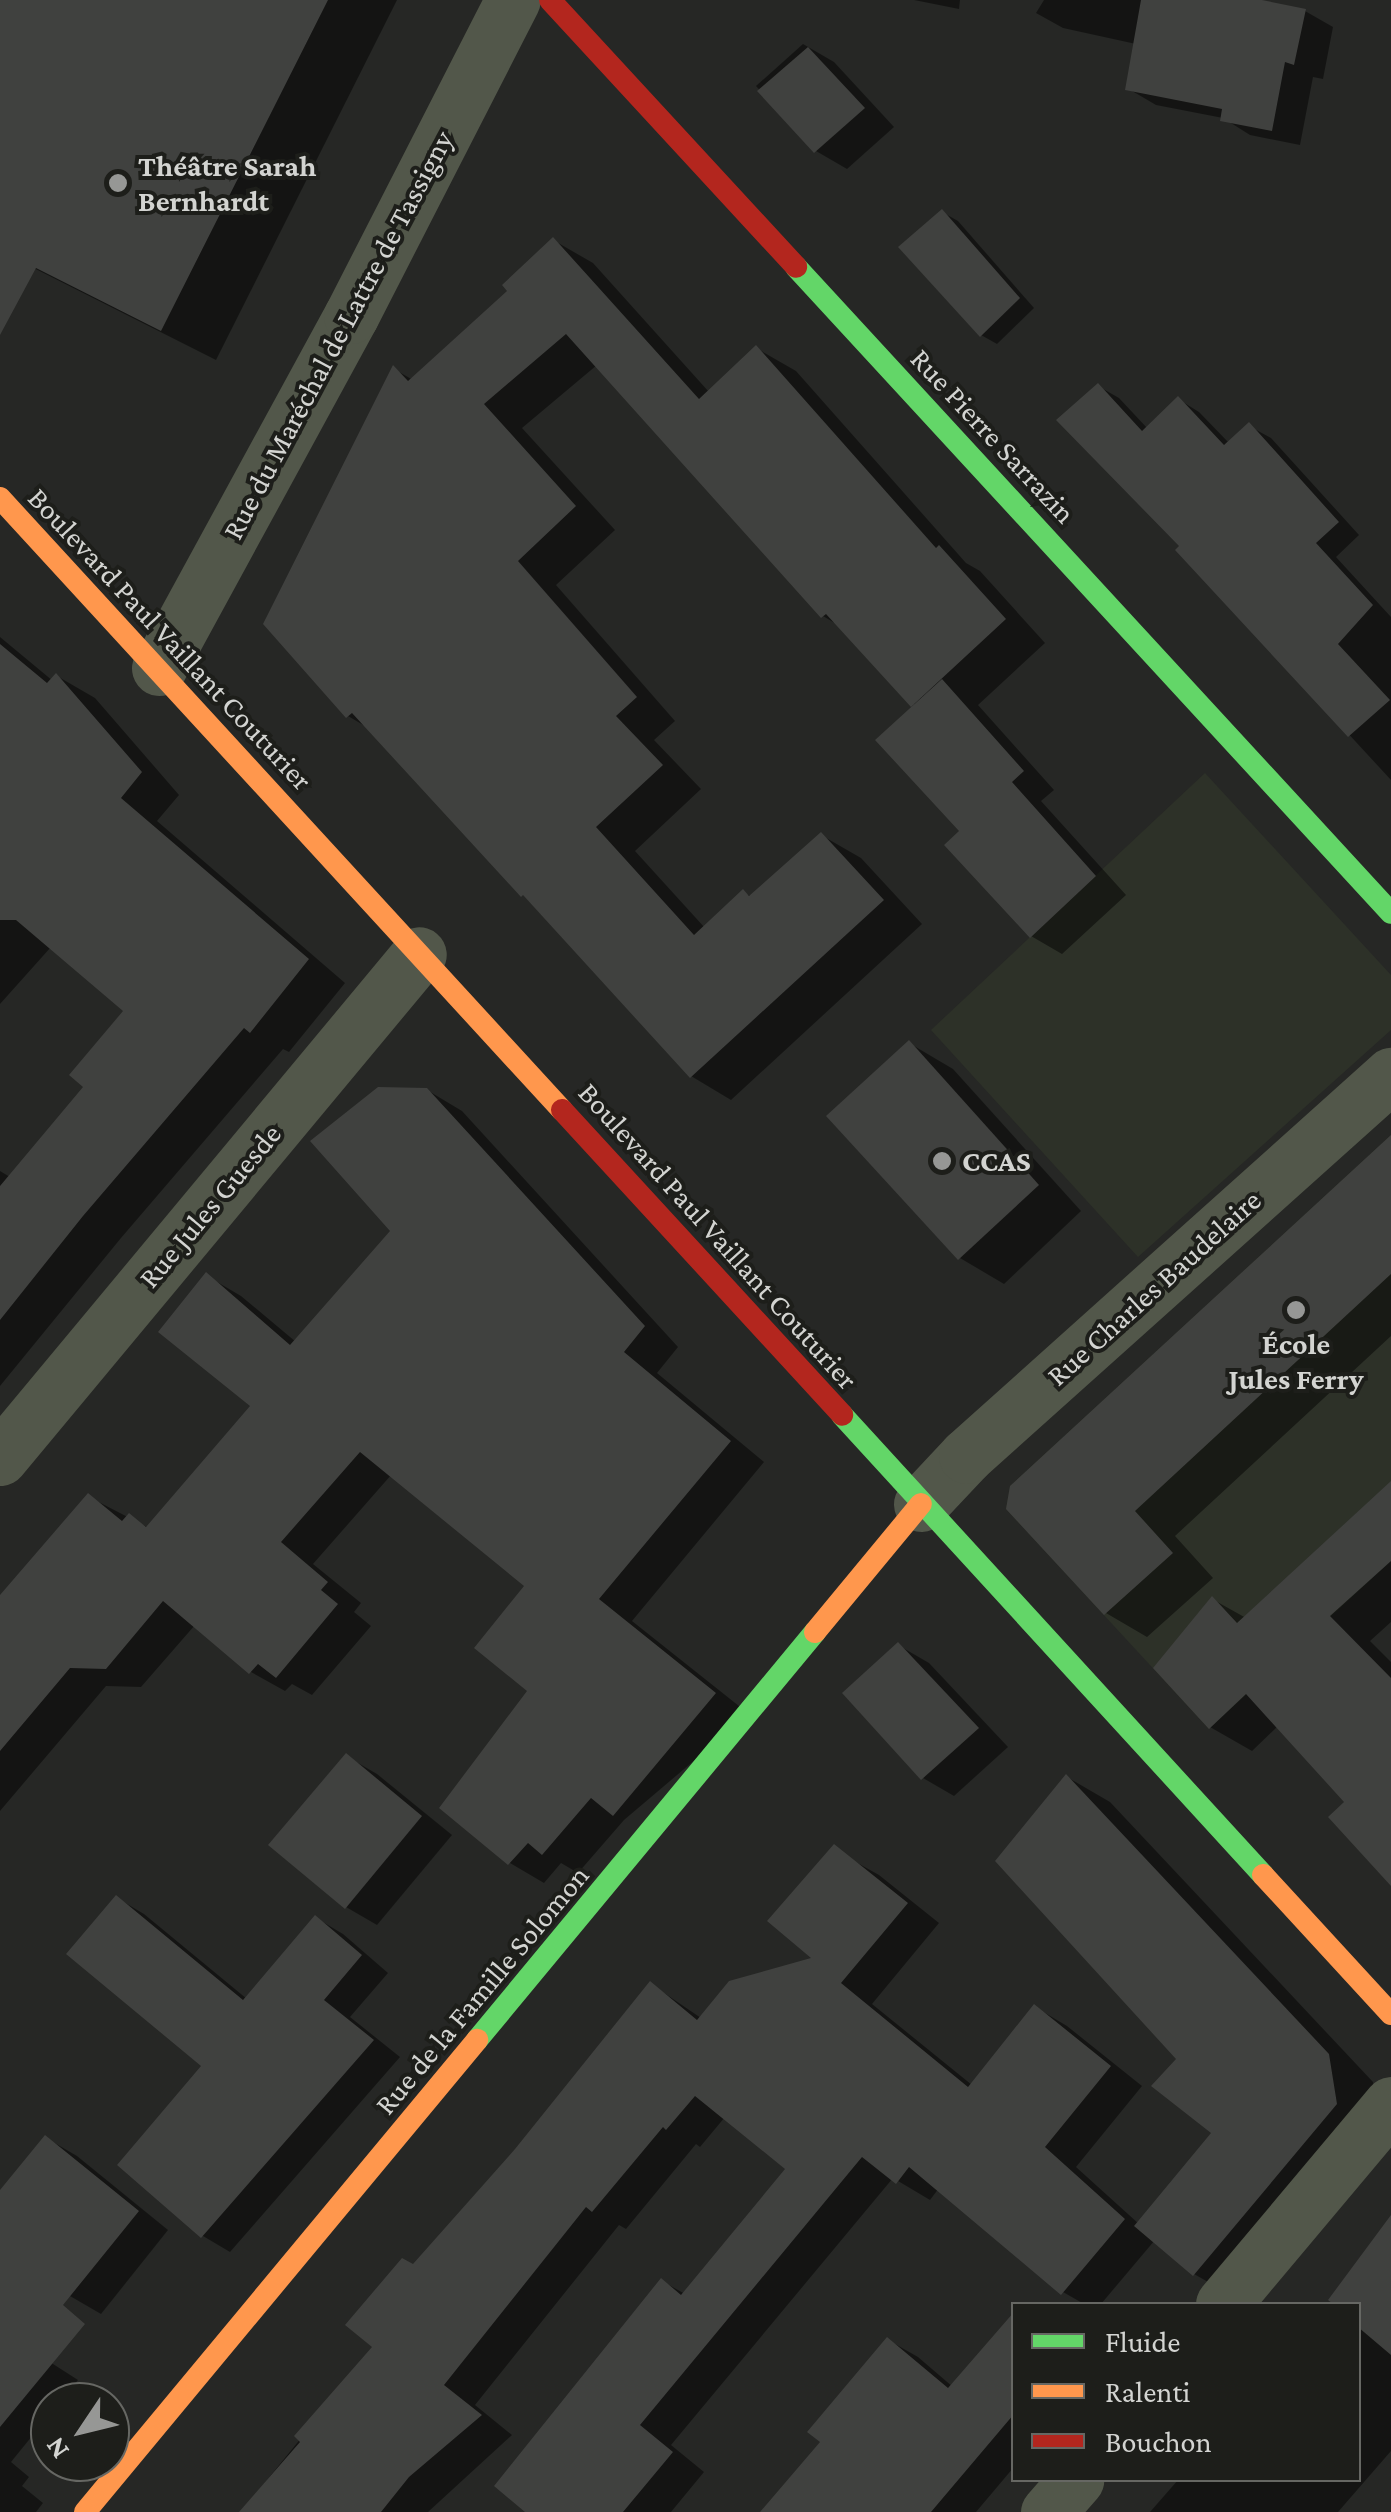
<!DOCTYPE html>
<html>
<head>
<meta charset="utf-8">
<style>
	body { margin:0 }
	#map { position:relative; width:1391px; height:2512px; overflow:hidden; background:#262725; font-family:"Crimson Pro",serif }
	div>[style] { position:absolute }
	.built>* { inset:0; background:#2d3128 }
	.shadow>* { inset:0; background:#0007 }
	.building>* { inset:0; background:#40413f }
	.street>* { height:55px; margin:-27.5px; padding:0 27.5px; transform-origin:27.5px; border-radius:27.5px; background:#52574a }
	.fast>* { height:22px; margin:-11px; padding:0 11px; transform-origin:11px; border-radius:11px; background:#63d668 }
	.slow>* { height:22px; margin:-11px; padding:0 11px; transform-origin:11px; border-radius:11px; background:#ff974d }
	.jam>* { height:22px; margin:-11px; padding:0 11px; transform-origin:11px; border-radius:11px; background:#b3261e }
	.dots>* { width:28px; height:28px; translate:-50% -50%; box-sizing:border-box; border:5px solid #1d1e1a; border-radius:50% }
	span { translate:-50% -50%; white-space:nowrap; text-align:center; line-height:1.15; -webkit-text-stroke:8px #1d1e1a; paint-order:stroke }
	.poi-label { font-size:30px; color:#d3d4d1; font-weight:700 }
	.left { translate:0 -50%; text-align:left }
	.street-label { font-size:30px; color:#d3d4d1 }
	.legend { position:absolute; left:1011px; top:2302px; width:350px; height:180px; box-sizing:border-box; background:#1d1e1a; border:2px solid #666763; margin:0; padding:12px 18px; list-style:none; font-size:30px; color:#d3d4d1 }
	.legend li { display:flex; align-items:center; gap:20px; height:50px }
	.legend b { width:50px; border:2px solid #666763 }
	.north { position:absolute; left:30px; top:2382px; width:100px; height:100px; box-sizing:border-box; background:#1d1e1a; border:2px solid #666763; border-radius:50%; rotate:235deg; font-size:28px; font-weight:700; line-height:40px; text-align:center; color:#d3d4d1 }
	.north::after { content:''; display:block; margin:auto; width:35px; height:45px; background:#969795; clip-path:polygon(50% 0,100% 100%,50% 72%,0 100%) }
</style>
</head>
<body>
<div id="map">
	<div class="built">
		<i style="clip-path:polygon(1205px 773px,1391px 975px,1391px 1030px,1138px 1257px,931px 1030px)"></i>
		<i style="clip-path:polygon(1391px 1135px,1391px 1561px,1209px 1729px,1006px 1509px,1010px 1486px)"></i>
	</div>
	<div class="shadow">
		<i style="clip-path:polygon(0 0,397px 0,216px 360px,0 251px)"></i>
		<i style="clip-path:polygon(914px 0,960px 0,959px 9px)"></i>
		<i style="clip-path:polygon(1044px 0,1249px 0,1305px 11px,1333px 27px,1323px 79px,1313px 77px,1300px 145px,1250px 135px,1223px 118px,1156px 105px,1127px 88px,1136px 44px,1063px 28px,1036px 13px)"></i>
		<i style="clip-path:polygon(803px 44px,834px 62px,894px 127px,847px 169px,816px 151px,756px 86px)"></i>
		<i style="clip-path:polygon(942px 212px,958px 221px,1034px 308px,997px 344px,981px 335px)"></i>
		<i style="clip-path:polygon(553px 240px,593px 263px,709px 392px,756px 348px,796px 371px,966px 563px,980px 571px,1045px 643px,978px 705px,1054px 790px,1041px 801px,1126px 895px,1062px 954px,1031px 936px,963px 831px,916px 706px,843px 628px,823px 616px,597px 365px,522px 428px,615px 530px,556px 585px,675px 721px,654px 740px,701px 789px,635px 851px,705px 928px,743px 892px,752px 897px,821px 835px,861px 858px,922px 924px,731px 1100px,691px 1076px,370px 729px,348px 716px,394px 369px,413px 380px,511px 291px)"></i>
		<i style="clip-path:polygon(1098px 386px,1119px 398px,1148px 429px,1178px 399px,1199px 412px,1230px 444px,1249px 426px,1271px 438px,1359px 535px,1336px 557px,1391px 617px,1391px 780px,1179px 550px,1183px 546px)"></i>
		<i style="clip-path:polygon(0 637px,53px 681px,57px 676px,95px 698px,179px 795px,157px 821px,345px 983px,289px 1052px,283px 1049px,121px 1238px,0 1386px,0 1171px,10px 1177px,86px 1087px,126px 1011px,51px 947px,0 1004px)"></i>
		<i style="clip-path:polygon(909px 1043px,953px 1069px,1081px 1211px,1004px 1284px,960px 1258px)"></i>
		<i style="clip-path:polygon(427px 1090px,462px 1111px,678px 1347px,657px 1373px,764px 1462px,632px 1621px,749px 1714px,624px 1820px,578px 1873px,561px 1863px,544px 1883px,510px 1863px,443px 1808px,530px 1691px,528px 1585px,392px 1474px,313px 1564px,361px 1603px,354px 1612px,371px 1626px,312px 1695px,292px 1684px,285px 1691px,251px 1672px,195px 1625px,141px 1687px,106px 1686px,0 1811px,0 1606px,89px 1497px,149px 1528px,254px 1406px,207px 1276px,241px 1296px,296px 1342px,394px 1231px)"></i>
		<i style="clip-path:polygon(1391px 1138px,1391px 1336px,1175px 1536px,1213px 1578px,1147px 1637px,1106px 1613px,1009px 1508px)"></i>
		<i style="clip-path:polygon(1391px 1483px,1391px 1622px,1370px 1641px,1391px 1662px,1391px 1880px,1347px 1802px,1278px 1726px,1252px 1751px,1210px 1727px,1212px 1599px,1246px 1618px)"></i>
		<i style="clip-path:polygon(898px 1645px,929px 1663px,1008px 1747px,954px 1796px,923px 1778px)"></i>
		<i style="clip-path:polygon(346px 1756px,377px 1774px,452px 1835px,377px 1925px,346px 1907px)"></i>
		<i style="clip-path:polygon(1067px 1777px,1110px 1802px,1373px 2082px,1380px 2130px,1238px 2299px,1194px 2274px,1155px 2240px,1101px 2304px,1084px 2304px,1063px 2292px,939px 2188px,930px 2200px,893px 2178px,671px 2445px,704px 2472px,671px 2512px,562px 2512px,662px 2281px,685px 2294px,788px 2168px,725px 2117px,700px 2147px,696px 2144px,626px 2229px,619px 2225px,475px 2405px,512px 2435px,428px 2512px,241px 2512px,375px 2347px,414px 2268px,517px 2151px,651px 1984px,701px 2018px,816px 1959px,845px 1856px,879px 1875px,939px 1923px,872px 2004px,972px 2085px,1035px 2007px,1067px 2026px,1142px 2086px,1076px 2167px,1139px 2224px,1214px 2132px,1179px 2059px)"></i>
		<i style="clip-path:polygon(117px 1898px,144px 1914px,247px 1999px,316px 1918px,343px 1934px,388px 1973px,350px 2017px,400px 2057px,230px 2252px,203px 2236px,205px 2065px)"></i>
		<i style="clip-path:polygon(46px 2138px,77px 2156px,168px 2230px,101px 2314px,70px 2296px,0 2238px,0 2194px)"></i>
		<i style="clip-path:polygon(1391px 2226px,1391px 2451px,1338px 2512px,1150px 2512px,1178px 2480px,1358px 2480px,1358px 2304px,1336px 2304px,1331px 2300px)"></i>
		<i style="clip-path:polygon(1014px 2316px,1014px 2467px,976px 2512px,764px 2512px,823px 2442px,888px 2340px,918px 2357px,953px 2387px)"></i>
		<i style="clip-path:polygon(0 2330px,78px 2380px,60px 2402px,50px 2402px,50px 2414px,11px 2462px,29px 2477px,22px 2486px,43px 2503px,36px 2512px,0 2512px)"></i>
	</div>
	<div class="building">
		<i style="clip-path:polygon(0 0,328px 0,161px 331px,36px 268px,0 335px)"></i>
		<i style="clip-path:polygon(1141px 0,1262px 0,1306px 9px,1294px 65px,1285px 62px,1272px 131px,1220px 121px,1222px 109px,1125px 90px)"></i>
		<i style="clip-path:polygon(808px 47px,865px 108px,814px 153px,757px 91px)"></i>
		<i style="clip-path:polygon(942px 209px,1020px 298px,980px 337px,898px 247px)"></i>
		<i style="clip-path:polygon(553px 237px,699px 399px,756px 345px,936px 548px,939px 545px,1006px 619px,911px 707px,826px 614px,821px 618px,566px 334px,484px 404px,576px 506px,518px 561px,637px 697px,616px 716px,663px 765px,596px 827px,694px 935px,743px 889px,749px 896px,821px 832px,884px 900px,690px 1078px,523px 895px,521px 897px,352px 713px,346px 718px,263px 624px,393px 365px,408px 381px,507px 291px,502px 285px)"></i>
		<i style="clip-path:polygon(1098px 383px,1142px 431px,1178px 396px,1224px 445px,1249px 422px,1339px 522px,1316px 543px,1373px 605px,1338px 644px,1390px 700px,1348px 737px,1175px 550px,1179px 546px,1056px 420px)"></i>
		<i style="clip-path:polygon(0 644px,47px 683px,56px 673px,142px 772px,121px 798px,309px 959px,250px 1033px,244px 1028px,83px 1216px,0 1320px,0 1186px,83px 1087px,69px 1075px,123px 1011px,16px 920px,0 920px)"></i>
		<i style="clip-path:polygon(942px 679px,1024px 771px,1012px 782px,1096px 876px,1030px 938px,944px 845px,959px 831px,875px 740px)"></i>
		<i style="clip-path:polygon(909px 1040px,1039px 1185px,958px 1260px,826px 1116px)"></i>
		<i style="clip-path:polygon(378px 1087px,427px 1088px,645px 1326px,624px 1352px,731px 1441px,599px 1599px,716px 1693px,613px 1816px,591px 1798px,542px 1855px,528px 1843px,508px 1865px,439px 1808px,527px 1691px,474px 1648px,524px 1586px,360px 1452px,281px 1542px,328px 1582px,321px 1590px,338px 1604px,276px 1678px,258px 1664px,249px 1674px,163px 1601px,106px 1669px,70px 1668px,0 1751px,0 1595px,88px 1493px,122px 1521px,129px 1513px,146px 1527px,250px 1406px,158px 1332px,206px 1272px,290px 1345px,390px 1231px,310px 1141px)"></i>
		<i style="clip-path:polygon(1391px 1135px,1391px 1274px,1135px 1511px,1173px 1553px,1104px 1615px,1006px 1509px,1010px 1486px)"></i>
		<i style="clip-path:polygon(1391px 1481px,1391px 1561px,1330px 1616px,1391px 1678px,1391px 1886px,1328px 1817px,1344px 1802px,1246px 1694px,1209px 1729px,1153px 1668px,1212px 1596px,1237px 1623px)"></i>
		<i style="clip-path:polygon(898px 1642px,979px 1728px,921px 1780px,842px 1693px)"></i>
		<i style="clip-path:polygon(346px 1753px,422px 1816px,345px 1909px,268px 1845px)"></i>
		<i style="clip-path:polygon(1066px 1774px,1329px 2054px,1337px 2104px,1193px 2276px,1134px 2226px,1211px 2133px,1151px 2086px,1176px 2059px,995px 1861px)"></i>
		<i style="clip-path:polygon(834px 1844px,908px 1903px,841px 1983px,968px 2087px,1034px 2004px,1111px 2066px,1045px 2147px,1125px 2219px,1061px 2295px,909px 2167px,896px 2184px,862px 2157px,640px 2425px,673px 2452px,623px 2512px,525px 2512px,494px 2486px,661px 2278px,681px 2295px,785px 2169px,695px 2096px,666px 2130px,663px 2127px,592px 2212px,586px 2207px,444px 2385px,482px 2415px,409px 2477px,381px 2512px,239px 2512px,300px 2442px,294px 2436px,372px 2347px,345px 2325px,402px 2258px,413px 2264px,515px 2149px,650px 1981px,697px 2020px,729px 1981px,811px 1958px,767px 1921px)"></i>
		<i style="clip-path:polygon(116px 1895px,243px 2000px,315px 1915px,362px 1955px,324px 2000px,374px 2040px,201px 2238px,117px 2165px,201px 2066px,66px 1954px)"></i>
		<i style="clip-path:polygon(45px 2135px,139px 2211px,63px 2305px,85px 2324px,0 2427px,0 2190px)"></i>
		<i style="clip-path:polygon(1391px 2215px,1391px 2355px,1358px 2327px,1358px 2304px,1333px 2304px,1328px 2300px)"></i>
		<i style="clip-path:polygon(1014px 2312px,1014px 2414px,931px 2512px,760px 2512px,820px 2442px,807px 2432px,887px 2337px,948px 2388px)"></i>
	</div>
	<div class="street">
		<i style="left:159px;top:668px;width:401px;rotate:-61.4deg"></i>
		<i style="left:351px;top:316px;width:355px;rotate:-62.9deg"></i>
		<i style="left:0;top:1458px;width:655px;rotate:-50.26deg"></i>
		<i style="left:921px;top:1504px;width:66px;rotate:-46.8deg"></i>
		<i style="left:966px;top:1456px;width:571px;rotate:-41.88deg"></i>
		<i style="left:1223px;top:2304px;width:261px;rotate:-50deg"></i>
		<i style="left:1048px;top:2512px;width:43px;rotate:-48.8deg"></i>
	</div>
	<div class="fast">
		<i style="left:796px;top:267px;width:878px;rotate:47.35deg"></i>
		<i style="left:842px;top:1415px;width:624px;rotate:47.53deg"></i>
		<i style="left:477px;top:2040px;width:530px;rotate:-50.36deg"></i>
	</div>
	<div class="slow">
		<i style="left:0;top:498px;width:831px;rotate:47.44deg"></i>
		<i style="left:815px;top:1632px;width:166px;rotate:-50.4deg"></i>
		<i style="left:1263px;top:1875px;width:189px;rotate:47.4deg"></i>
		<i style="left:85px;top:2512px;width:614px;rotate:-50.29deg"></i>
	</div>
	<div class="jam">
		<i style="left:550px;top:0;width:363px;rotate:47.3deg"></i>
		<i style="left:562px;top:1110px;width:414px;rotate:47.4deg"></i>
	</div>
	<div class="dots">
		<i style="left:118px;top:183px;background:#969795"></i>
		<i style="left:942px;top:1161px;background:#969795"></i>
		<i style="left:1296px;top:1310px;background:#969795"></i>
	</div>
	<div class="poi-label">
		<span class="left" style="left:138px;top:183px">Théâtre Sarah<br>Bernhardt</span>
		<span class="left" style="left:962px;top:1161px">CCAS</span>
		<span style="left:1296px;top:1361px">École<br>Jules Ferry</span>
	</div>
	<div class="street-label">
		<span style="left:338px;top:335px;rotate:-62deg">Rue du Maréchal de Lattre de Tassigny</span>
		<span style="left:993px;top:436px;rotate:47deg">Rue Pierre Sarrazin</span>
		<span style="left:170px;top:639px;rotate:47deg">Boulevard Paul Vaillant Couturier</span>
		<span style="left:210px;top:1206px;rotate:-50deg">Rue Jules Guesde</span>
		<span style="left:718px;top:1236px;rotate:48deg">Boulevard Paul Vaillant Couturier</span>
		<span style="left:1154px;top:1288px;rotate:-42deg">Rue Charles Baudelaire</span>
		<span style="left:482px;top:1990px;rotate:-50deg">Rue de la Famille Solomon</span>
	</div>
	<ul class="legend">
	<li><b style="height:12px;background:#63d668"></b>Fluide</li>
	<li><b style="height:12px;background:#ff974d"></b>Ralenti</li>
	<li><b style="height:12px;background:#b3261e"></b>Bouchon</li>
	</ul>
	<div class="north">N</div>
</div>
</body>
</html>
